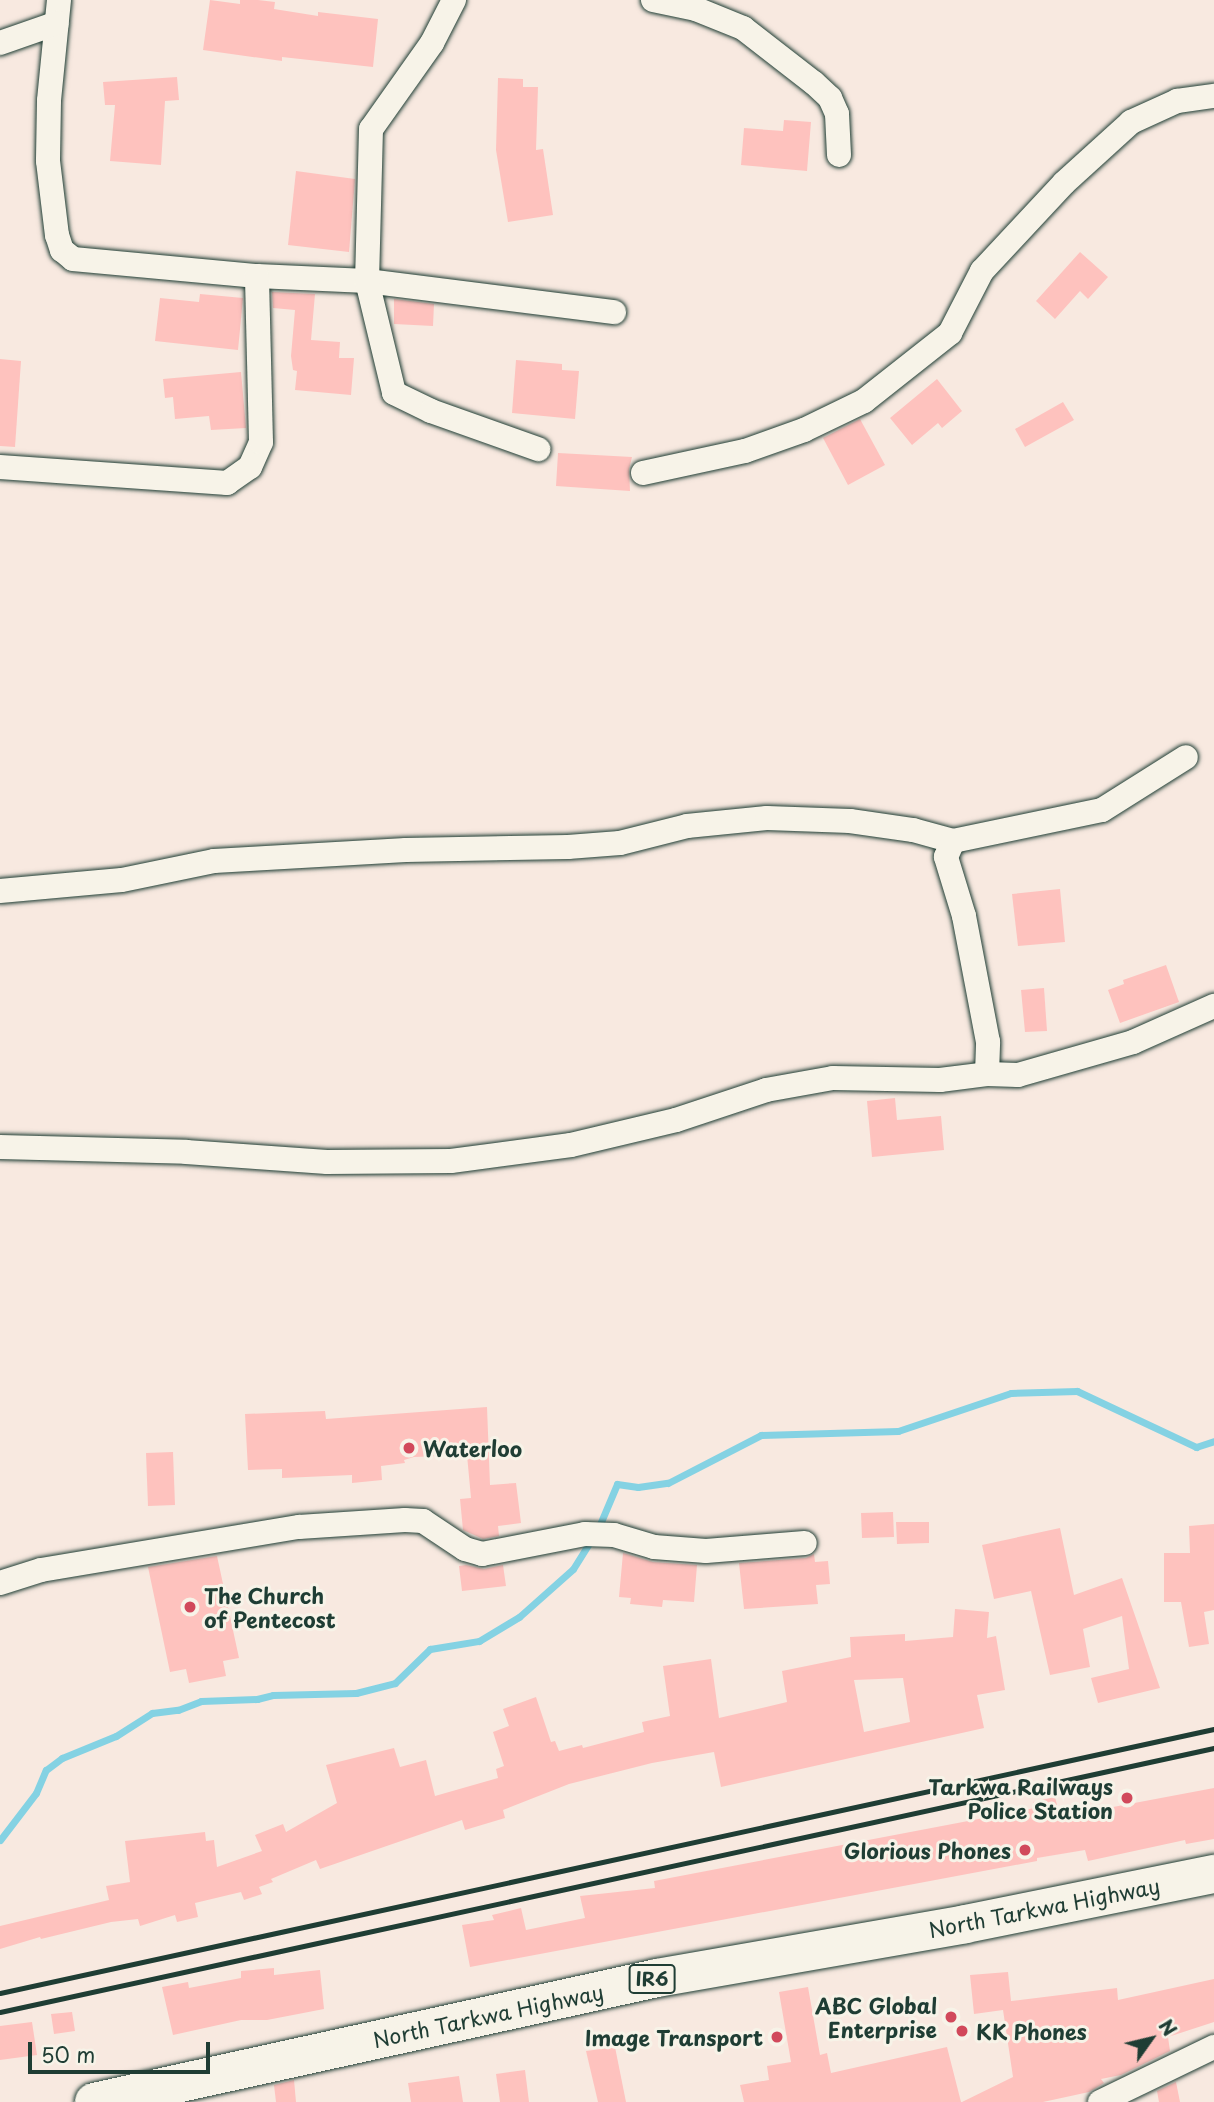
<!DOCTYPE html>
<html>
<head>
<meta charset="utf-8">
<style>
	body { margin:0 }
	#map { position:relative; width:1214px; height:2102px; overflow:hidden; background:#f8e9e0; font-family:"Playpen Sans",sans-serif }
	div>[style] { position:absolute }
	.stream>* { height:7px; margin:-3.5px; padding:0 3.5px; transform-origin:3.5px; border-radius:3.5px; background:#84d2e3 }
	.building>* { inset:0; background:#fec2be }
	.roads { filter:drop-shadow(0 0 2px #1f3d34) drop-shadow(0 0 2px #1f3d34) }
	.minor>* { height:24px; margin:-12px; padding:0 12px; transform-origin:12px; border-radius:12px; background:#f7f3e8 }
	.primary>* { height:38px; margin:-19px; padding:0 19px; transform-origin:19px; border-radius:19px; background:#f7f3e8 }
	.rail>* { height:5px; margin:-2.5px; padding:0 2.5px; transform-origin:2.5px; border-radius:2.5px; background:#1f3d34 }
	.dots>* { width:19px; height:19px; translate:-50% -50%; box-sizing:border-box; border:4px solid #f7f3e8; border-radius:50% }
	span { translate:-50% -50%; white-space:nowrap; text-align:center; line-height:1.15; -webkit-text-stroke:6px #f7f3e8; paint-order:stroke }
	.shield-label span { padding:2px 5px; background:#f7f3e8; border:2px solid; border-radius:5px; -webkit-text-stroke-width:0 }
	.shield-label { font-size:19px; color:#1f3d34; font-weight:700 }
	.poi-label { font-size:21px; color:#1f3d34; font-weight:700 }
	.left { translate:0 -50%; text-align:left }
	.right { translate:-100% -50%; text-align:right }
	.street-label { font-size:21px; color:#1f3d34 }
	.north { position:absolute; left:1116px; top:2004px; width:70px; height:70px; -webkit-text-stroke:5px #f7f3e8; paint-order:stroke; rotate:56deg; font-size:19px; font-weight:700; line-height:28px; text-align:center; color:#1f3d34 }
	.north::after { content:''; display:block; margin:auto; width:24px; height:32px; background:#1f3d34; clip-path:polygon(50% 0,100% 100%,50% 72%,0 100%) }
	.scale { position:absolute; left:28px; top:2042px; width:182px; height:32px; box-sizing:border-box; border:4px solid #1f3d34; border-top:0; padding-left:9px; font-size:21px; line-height:24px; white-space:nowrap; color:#1f3d34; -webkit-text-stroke:5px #f7f3e8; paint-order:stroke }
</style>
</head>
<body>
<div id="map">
	<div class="stream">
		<i style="left:598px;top:1529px;width:49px;rotate:-67.1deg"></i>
		<i style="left:617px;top:1484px;width:21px;rotate:8deg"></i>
		<i style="left:638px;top:1487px;width:30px;rotate:-8deg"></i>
		<i style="left:668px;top:1483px;width:105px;rotate:-27.3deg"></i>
		<i style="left:761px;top:1435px;width:137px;rotate:-1.7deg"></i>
		<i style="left:898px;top:1431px;width:119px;rotate:-18.6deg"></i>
		<i style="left:1011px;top:1393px;width:66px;rotate:-1.7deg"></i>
		<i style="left:1077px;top:1391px;width:132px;rotate:25.2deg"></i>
		<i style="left:1196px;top:1447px;width:19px;rotate:-18deg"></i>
		<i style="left:0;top:1840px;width:59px;rotate:-52.5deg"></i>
		<i style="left:36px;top:1793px;width:25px;rotate:-67deg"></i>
		<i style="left:46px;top:1770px;width:20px;rotate:-37deg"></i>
		<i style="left:62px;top:1758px;width:58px;rotate:-22.2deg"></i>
		<i style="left:116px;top:1736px;width:43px;rotate:-32.6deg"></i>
		<i style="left:152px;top:1713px;width:26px;rotate:-7deg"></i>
		<i style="left:178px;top:1710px;width:25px;rotate:-21deg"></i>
		<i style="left:201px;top:1701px;width:56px;rotate:-2deg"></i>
		<i style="left:257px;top:1699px;width:16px;rotate:-14deg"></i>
		<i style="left:273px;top:1695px;width:83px;rotate:-1.4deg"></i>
		<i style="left:356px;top:1693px;width:40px;rotate:-14.4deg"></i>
		<i style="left:395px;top:1683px;width:49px;rotate:-44.2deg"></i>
		<i style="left:430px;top:1649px;width:50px;rotate:-9.3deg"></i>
		<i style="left:479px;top:1641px;width:47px;rotate:-31deg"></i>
		<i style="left:519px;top:1617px;width:72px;rotate:-41.6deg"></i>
		<i style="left:573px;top:1569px;width:36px;rotate:-58deg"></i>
	</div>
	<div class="building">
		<i style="clip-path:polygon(210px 0,240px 4px,240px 0,258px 0,275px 2px,274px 9px,318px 16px,318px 12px,378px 19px,373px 67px,282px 57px,282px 61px,203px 50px)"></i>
		<i style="clip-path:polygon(177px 77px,179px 100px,165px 101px,161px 165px,110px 161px,115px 105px,105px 105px,103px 82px)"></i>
		<i style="clip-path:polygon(498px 78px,523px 79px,523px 87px,538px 87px,536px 150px,543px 149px,553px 215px,508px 222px,496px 150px)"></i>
		<i style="clip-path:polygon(784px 120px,811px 122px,807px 171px,741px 165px,744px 128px,783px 131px)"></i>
		<i style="clip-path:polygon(296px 171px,355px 179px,349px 252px,288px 245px)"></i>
		<i style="clip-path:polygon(1080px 252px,1108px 277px,1088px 299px,1080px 291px,1055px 319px,1036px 301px)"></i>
		<i style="clip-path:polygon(272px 292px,315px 294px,311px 340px,340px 342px,339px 358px,354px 358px,351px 395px,295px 390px,297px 371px,293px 370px,291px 356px,295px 310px,273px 308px)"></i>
		<i style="clip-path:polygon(200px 294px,243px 298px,238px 350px,155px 341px,160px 298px,199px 302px)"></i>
		<i style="clip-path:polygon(394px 299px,434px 304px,433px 326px,394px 324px)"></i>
		<i style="clip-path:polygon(0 359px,21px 361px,15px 447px,0 446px)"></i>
		<i style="clip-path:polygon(516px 360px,562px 364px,562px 370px,579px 371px,575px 419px,512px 413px)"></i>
		<i style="clip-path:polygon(241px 372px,246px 428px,211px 430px,209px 416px,175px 419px,173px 397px,165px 398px,163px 379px)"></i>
		<i style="clip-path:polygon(937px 379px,962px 411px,942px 428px,938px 423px,912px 445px,890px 418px)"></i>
		<i style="clip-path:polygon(1063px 402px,1074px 420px,1025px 447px,1015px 429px)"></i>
		<i style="clip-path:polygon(860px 419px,885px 465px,848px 485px,823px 438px)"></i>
		<i style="clip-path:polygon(558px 453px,632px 457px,629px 469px,630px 491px,556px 486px)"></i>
		<i style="clip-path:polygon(1060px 889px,1065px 942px,1018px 946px,1012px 894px)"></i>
		<i style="clip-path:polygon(1166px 965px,1179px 1002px,1120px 1023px,1108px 990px,1124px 984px,1123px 980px)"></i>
		<i style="clip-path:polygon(1044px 988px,1047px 1031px,1025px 1032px,1021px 990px)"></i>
		<i style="clip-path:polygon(895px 1098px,897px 1120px,941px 1116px,944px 1150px,872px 1157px,867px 1101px)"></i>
		<i style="clip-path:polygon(487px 1407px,490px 1485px,516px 1483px,521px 1523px,498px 1526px,499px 1536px,483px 1539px,463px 1530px,460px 1499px,471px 1498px,467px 1455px,414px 1457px,404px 1460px,405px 1463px,381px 1466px,382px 1480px,352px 1483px,352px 1475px,282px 1478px,282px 1469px,248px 1470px,245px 1414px,325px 1411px,326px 1419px)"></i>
		<i style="clip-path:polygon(173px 1452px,175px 1505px,148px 1506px,146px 1453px)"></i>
		<i style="clip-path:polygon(893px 1512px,894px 1537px,862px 1538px,861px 1513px)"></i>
		<i style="clip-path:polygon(896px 1522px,929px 1522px,929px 1543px,897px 1544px)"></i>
		<i style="clip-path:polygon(1214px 1524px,1214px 1610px,1204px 1612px,1209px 1644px,1189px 1647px,1181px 1602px,1164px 1602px,1164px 1553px,1190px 1553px,1189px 1526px)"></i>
		<i style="clip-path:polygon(1060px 1528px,1074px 1595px,1122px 1578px,1160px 1688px,1098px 1703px,1091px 1678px,1129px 1669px,1122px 1616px,1083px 1629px,1090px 1667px,1050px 1675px,1031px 1591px,994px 1599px,982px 1545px)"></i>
		<i style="clip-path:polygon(623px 1553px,653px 1562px,697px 1565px,694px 1602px,663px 1600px,662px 1607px,630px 1604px,631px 1598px,619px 1597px)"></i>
		<i style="clip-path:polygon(814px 1554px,815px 1562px,828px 1561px,830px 1584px,816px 1585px,818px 1604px,744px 1609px,739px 1563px,806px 1558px)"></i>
		<i style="clip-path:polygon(217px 1556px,239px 1658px,223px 1661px,226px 1676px,189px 1683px,186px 1669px,170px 1672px,148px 1567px)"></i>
		<i style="clip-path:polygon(466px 1565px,484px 1569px,503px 1565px,506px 1586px,462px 1591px,459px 1566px)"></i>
		<i style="clip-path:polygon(evenodd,955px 1609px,989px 1612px,987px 1638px,996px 1636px,1005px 1690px,977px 1695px,984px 1728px,721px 1787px,714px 1752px,652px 1763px,569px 1784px,503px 1810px,505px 1818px,465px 1830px,462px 1820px,320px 1869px,316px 1860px,271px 1879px,273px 1882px,259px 1887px,262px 1894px,244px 1900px,241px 1892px,195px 1903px,198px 1917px,177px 1922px,175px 1915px,140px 1926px,138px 1919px,111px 1922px,41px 1939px,40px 1937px,0 1949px,0 1926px,109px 1900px,106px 1886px,130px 1882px,125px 1841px,205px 1832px,206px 1841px,214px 1840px,217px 1867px,262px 1851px,255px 1835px,283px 1824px,286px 1832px,337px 1803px,326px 1765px,394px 1748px,400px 1767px,426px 1760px,435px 1796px,498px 1778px,496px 1769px,504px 1766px,493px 1732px,509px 1726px,503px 1709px,536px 1697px,551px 1742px,555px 1741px,559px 1751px,582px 1745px,583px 1748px,644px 1732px,642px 1722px,670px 1716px,663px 1666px,711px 1659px,719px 1718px,787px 1702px,782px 1671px,851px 1657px,850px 1637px,905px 1634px,905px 1641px,953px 1637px,955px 1609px,903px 1678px,910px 1722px,864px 1732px,854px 1680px,903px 1678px)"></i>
		<i style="clip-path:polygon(1214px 1788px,1214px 1839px,1186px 1844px,1185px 1840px,1088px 1861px,1085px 1850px,1037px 1858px,1037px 1861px,470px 1967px,462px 1925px,494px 1920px,492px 1915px,521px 1908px,526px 1930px,585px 1918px,580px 1896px,655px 1888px,654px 1881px,1020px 1811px,1034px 1808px,1033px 1802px,1055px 1797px,1060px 1817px)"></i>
		<i style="clip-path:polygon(274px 1968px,274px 1975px,320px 1970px,324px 2009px,267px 2020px,241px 2020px,173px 2035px,162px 1987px,188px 1982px,189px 1988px,241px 1978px,241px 1971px)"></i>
		<i style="clip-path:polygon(1008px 1972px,1011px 2001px,1117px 1988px,1118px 2000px,1214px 1979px,1214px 2022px,1168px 2037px,1170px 2051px,1121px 2075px,1101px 2079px,1104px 2083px,1089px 2092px,1043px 2102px,962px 2102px,1013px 2077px,1003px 2010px,974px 2014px,970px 1975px)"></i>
		<i style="clip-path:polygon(808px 1987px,820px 2055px,827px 2053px,831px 2073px,947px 2047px,961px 2102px,744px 2102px,740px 2085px,769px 2080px,767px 2066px,791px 2062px,779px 1992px)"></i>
		<i style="clip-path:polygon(72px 2012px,75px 2031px,54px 2034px,51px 2014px)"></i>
		<i style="clip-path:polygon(32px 2022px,37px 2055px,0 2060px,0 2026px)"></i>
		<i style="clip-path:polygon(615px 2047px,626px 2102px,598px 2102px,586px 2051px)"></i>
		<i style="clip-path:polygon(525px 2070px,529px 2102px,500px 2102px,496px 2074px)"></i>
		<i style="clip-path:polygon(459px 2076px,463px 2102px,411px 2102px,408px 2083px)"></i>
		<i style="clip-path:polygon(294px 2080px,296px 2102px,276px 2102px,274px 2085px)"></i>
		<i style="clip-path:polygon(1176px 2082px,1180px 2102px,1159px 2102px,1157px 2091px)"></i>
	</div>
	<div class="roads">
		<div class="minor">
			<i style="left:59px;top:0;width:101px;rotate:95.7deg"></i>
			<i style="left:49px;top:101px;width:60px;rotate:91deg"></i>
			<i style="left:48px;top:161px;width:75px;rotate:83.1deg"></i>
			<i style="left:57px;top:235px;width:16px;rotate:72deg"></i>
			<i style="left:62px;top:250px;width:14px;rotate:39deg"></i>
			<i style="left:73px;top:259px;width:185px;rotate:5.3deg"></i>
			<i style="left:257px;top:276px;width:110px;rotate:2.6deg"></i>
			<i style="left:367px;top:281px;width:249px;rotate:7.2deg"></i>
			<i style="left:454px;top:0;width:48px;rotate:117.1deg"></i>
			<i style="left:432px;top:43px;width:105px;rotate:125.3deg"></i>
			<i style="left:371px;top:129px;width:152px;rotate:91.5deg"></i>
			<i style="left:367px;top:281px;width:115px;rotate:76.4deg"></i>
			<i style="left:394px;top:393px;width:41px;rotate:25.9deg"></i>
			<i style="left:431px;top:411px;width:114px;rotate:19.6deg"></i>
			<i style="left:653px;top:0;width:44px;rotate:11.8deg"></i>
			<i style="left:696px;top:9px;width:51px;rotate:22deg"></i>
			<i style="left:743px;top:28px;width:90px;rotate:37.8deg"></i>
			<i style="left:814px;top:83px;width:22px;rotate:43deg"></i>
			<i style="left:830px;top:98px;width:17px;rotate:66deg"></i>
			<i style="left:837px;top:114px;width:41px;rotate:87.2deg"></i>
			<i style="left:0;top:43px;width:60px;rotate:-19.3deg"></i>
			<i style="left:0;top:467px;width:228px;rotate:4deg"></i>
			<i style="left:227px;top:483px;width:28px;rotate:-35deg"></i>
			<i style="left:250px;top:467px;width:27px;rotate:-66deg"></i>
			<i style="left:261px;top:442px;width:166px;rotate:-91.4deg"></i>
			<i style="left:643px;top:473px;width:104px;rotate:-12.2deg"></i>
			<i style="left:745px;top:451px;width:63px;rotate:-19.6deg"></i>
			<i style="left:804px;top:430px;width:67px;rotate:-25.8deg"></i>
			<i style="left:864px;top:401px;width:110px;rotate:-38.3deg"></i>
			<i style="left:950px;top:333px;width:70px;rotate:-62.7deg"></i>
			<i style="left:982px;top:271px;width:120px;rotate:-47deg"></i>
			<i style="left:1064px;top:183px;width:91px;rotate:-42.3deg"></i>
			<i style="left:1131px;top:122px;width:51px;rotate:-24.5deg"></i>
			<i style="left:1177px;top:101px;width:37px;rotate:-8deg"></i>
			<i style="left:0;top:891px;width:122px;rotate:-5.2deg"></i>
			<i style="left:122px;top:880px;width:94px;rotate:-11.7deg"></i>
			<i style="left:214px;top:861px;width:192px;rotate:-3.3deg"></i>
			<i style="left:406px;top:850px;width:162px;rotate:-1.1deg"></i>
			<i style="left:568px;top:847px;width:52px;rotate:-4.4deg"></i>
			<i style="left:620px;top:843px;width:69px;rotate:-14.2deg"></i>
			<i style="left:687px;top:826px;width:80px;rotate:-5.7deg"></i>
			<i style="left:767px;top:818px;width:83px;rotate:2.1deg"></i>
			<i style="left:850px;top:821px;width:64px;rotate:8.1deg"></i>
			<i style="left:913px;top:830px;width:41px;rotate:15.4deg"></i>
			<i style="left:987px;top:1074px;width:32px;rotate:-88deg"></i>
			<i style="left:988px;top:1042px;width:128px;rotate:-100.8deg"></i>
			<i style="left:964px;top:916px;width:62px;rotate:-107deg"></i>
			<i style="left:946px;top:857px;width:17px;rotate:-66deg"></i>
			<i style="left:953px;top:841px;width:152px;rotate:-11.8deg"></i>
			<i style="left:1102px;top:810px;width:99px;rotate:-32.2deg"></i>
			<i style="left:0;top:1147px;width:186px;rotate:1.5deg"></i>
			<i style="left:186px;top:1152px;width:141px;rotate:4.1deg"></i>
			<i style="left:327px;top:1162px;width:124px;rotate:-0.5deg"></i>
			<i style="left:451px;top:1161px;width:121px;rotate:-7.6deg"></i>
			<i style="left:571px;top:1145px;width:108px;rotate:-13.4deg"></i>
			<i style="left:676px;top:1120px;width:95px;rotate:-18.4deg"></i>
			<i style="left:766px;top:1090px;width:68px;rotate:-10.2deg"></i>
			<i style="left:833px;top:1078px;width:107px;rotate:1.1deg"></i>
			<i style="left:940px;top:1080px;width:47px;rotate:-7.3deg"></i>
			<i style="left:987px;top:1074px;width:31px;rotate:2deg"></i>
			<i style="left:1018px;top:1075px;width:120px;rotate:-16deg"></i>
			<i style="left:1133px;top:1042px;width:89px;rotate:-24deg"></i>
			<i style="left:0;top:1583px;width:43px;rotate:-17.6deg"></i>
			<i style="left:41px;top:1570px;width:262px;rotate:-9.5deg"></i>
			<i style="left:299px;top:1527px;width:106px;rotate:-3.8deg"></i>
			<i style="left:405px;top:1520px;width:18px;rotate:3deg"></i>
			<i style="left:423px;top:1521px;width:50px;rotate:33.7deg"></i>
			<i style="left:465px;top:1549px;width:18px;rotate:16deg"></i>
			<i style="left:482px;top:1554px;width:105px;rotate:-11deg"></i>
			<i style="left:585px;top:1534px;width:29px;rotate:2deg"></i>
			<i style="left:614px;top:1535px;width:42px;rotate:16.7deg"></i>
			<i style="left:654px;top:1547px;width:52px;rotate:4.4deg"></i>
			<i style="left:706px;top:1551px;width:99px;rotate:-4.6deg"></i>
			<i style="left:1100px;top:2102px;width:127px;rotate:-25.8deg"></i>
		</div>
		<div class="primary">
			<i style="left:94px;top:2102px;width:576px;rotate:-12.42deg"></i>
			<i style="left:657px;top:1978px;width:313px;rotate:-9.9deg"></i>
			<i style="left:965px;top:1924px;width:254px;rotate:-11.4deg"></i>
		</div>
	</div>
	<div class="rail">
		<i style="left:0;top:1993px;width:1242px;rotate:-12.27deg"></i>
		<i style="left:0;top:2012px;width:1242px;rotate:-12.27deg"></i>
	</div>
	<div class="dots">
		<i style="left:409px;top:1448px;background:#d1495b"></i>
		<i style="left:190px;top:1607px;background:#d1495b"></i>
		<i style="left:1127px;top:1798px;background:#d1495b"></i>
		<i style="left:1025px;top:1850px;background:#d1495b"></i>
		<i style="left:951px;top:2017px;background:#d1495b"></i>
		<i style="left:962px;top:2031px;background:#d1495b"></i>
		<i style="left:777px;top:2037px;background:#d1495b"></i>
	</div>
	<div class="shield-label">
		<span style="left:652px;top:1979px">IR6</span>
	</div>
	<div class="poi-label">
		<span class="left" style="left:423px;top:1448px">Waterloo</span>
		<span class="left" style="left:204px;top:1607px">The Church<br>of Pentecost</span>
		<span class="right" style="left:1113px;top:1798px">Tarkwa Railways<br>Police Station</span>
		<span class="right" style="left:1011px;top:1850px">Glorious Phones</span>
		<span class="right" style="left:937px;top:2017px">ABC Global<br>Enterprise</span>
		<span class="left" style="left:976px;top:2031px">KK Phones</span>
		<span class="right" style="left:763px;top:2037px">Image Transport</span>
	</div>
	<div class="street-label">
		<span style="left:1044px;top:1907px;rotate:-11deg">North Tarkwa Highway</span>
		<span style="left:488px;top:2015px;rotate:-12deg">North Tarkwa Highway</span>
	</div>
	<div class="north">N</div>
	<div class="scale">50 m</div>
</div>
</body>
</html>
